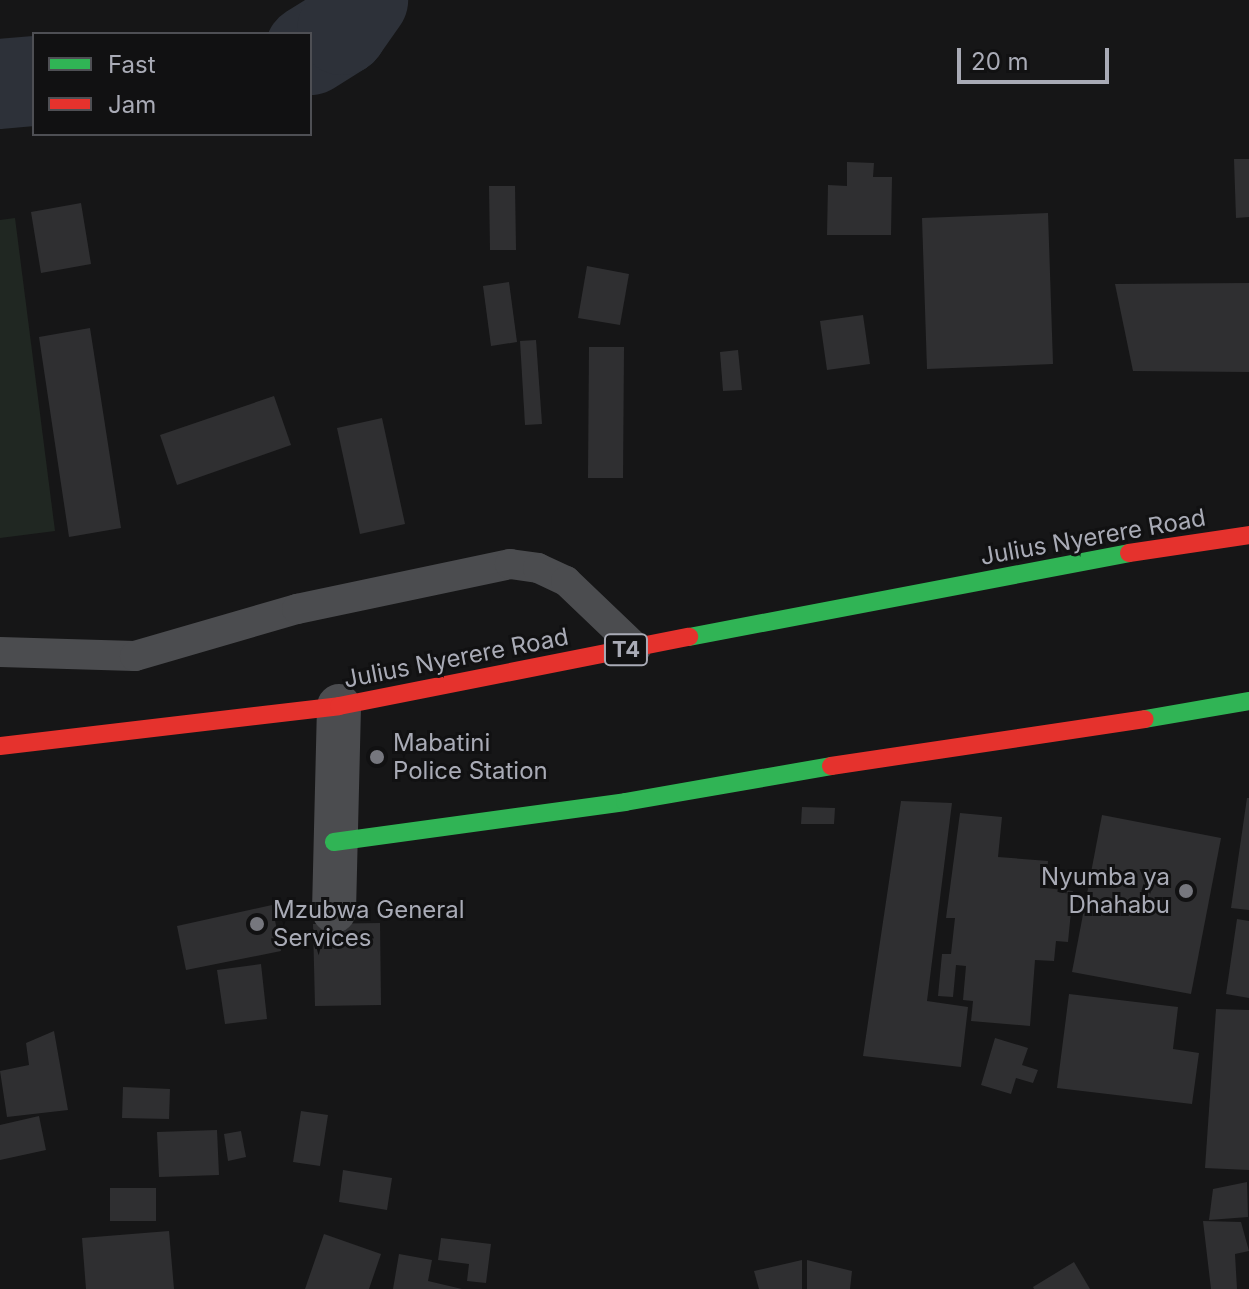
<!DOCTYPE html>
<html>
<head>
<meta charset="utf-8">
<style>
	body { margin:0 }
	#map { position:relative; width:1249px; height:1289px; overflow:hidden; background:#161617; font-family:Inter,sans-serif }
	div>[style] { position:absolute }
	.green>* { inset:0; background:#202722 }
	.river>* { height:90px; margin:-45px; padding:0 45px; transform-origin:45px; border-radius:45px; background:#2d3139 }
	.building>* { inset:0; background:#2f2f31 }
	.lane>* { height:30px; margin:-15px; padding:0 15px; transform-origin:15px; border-radius:15px; background:#4b4c4f }
	.street>* { height:44px; margin:-22px; padding:0 22px; transform-origin:22px; border-radius:22px; background:#4b4c4f }
	.fast>* { height:18px; margin:-9px; padding:0 9px; transform-origin:9px; border-radius:9px; background:#30b455 }
	.jam>* { height:18px; margin:-9px; padding:0 9px; transform-origin:9px; border-radius:9px; background:#e5322d }
	.dots>* { width:22px; height:22px; translate:-50% -50%; box-sizing:border-box; border:4px solid #111112; border-radius:50% }
	span { translate:-50% -50%; white-space:nowrap; text-align:center; line-height:1.15; -webkit-text-stroke:6px #111112; paint-order:stroke }
	.shield-label span { padding:2px 6px; background:#111112; border:2px solid; border-radius:6px; -webkit-text-stroke-width:0 }
	.shield-label { font-size:22px; color:#a9abb6; font-weight:700 }
	.street-label { font-size:24px; color:#a9abb6 }
	.poi-label { font-size:24px; color:#a9abb6 }
	.left { translate:0 -50%; text-align:left }
	.right { translate:-100% -50%; text-align:right }
	.legend { position:absolute; left:32px; top:32px; width:280px; height:104px; box-sizing:border-box; background:#111112; border:2px solid #4e4f54; margin:0; padding:10px 14px; list-style:none; font-size:24px; color:#a9abb6 }
	.legend li { display:flex; align-items:center; gap:16px; height:40px }
	.legend b { width:40px; border:2px solid #4e4f54 }
	.scale { position:absolute; left:957px; top:48px; width:152px; height:36px; box-sizing:border-box; border:4px solid #a9abb6; border-top:0; padding-left:10px; font-size:24px; line-height:28px; white-space:nowrap; color:#a9abb6; -webkit-text-stroke:6px #111112; paint-order:stroke }
</style>
</head>
<body>
<div id="map">
	<div class="green">
		<i style="clip-path:polygon(15px 218px,55px 531px,0 538px,0 220px)"></i>
	</div>
	<div class="river">
		<i style="left:310px;top:50px;width:38px;rotate:-32deg"></i>
		<i style="left:342px;top:30px;width:37px;rotate:-55deg"></i>
		<i style="left:0;top:84px;width:34px;rotate:-5deg"></i>
	</div>
	<div class="building">
		<i style="clip-path:polygon(1234px 159px,1249px 159px,1249px 217px,1236px 218px)"></i>
		<i style="clip-path:polygon(847px 162px,874px 163px,873px 177px,892px 177px,891px 235px,827px 235px,828px 185px,847px 186px)"></i>
		<i style="clip-path:polygon(489px 186px,515px 186px,516px 250px,490px 250px)"></i>
		<i style="clip-path:polygon(81px 203px,91px 264px,41px 273px,31px 212px)"></i>
		<i style="clip-path:polygon(1048px 213px,1053px 364px,927px 369px,922px 218px)"></i>
		<i style="clip-path:polygon(587px 266px,629px 274px,620px 325px,578px 318px)"></i>
		<i style="clip-path:polygon(509px 282px,517px 342px,491px 346px,483px 286px)"></i>
		<i style="clip-path:polygon(1249px 283px,1249px 372px,1133px 371px,1115px 284px)"></i>
		<i style="clip-path:polygon(863px 315px,870px 364px,827px 370px,820px 321px)"></i>
		<i style="clip-path:polygon(90px 328px,121px 528px,69px 537px,39px 337px)"></i>
		<i style="clip-path:polygon(536px 340px,542px 424px,525px 425px,520px 341px)"></i>
		<i style="clip-path:polygon(589px 347px,624px 347px,623px 478px,588px 478px)"></i>
		<i style="clip-path:polygon(738px 350px,742px 390px,723px 391px,720px 352px)"></i>
		<i style="clip-path:polygon(274px 396px,291px 445px,177px 485px,160px 435px)"></i>
		<i style="clip-path:polygon(382px 418px,405px 524px,360px 534px,337px 428px)"></i>
		<i style="clip-path:polygon(1247px 798px,1249px 798px,1249px 910px,1231px 908px)"></i>
		<i style="clip-path:polygon(901px 801px,952px 803px,927px 1001px,968px 1007px,961px 1067px,863px 1056px)"></i>
		<i style="clip-path:polygon(802px 807px,835px 808px,834px 824px,801px 824px)"></i>
		<i style="clip-path:polygon(960px 813px,1002px 817px,998px 857px,1048px 861px,1046px 888px,1073px 891px,1068px 942px,1056px 941px,1054px 961px,1035px 960px,1030px 1026px,971px 1021px,973px 1001px,963px 1000px,966px 966px,956px 965px,953px 997px,938px 996px,942px 954px,951px 954px,955px 918px,946px 918px)"></i>
		<i style="clip-path:polygon(1102px 815px,1221px 838px,1191px 994px,1072px 972px)"></i>
		<i style="clip-path:polygon(272px 905px,281px 951px,186px 970px,177px 926px)"></i>
		<i style="clip-path:polygon(1237px 919px,1249px 921px,1249px 998px,1226px 994px)"></i>
		<i style="clip-path:polygon(380px 923px,381px 1005px,315px 1006px,313px 924px)"></i>
		<i style="clip-path:polygon(261px 964px,267px 1019px,225px 1024px,217px 970px)"></i>
		<i style="clip-path:polygon(1069px 994px,1178px 1007px,1173px 1049px,1199px 1053px,1192px 1104px,1057px 1088px)"></i>
		<i style="clip-path:polygon(1216px 1009px,1249px 1010px,1249px 1170px,1205px 1168px)"></i>
		<i style="clip-path:polygon(54px 1031px,68px 1110px,7px 1117px,0 1071px,29px 1065px,26px 1043px)"></i>
		<i style="clip-path:polygon(995px 1038px,1028px 1048px,1022px 1065px,1038px 1070px,1033px 1083px,1016px 1078px,1011px 1094px,981px 1085px)"></i>
		<i style="clip-path:polygon(123px 1087px,170px 1089px,169px 1119px,122px 1118px)"></i>
		<i style="clip-path:polygon(301px 1111px,328px 1115px,320px 1166px,293px 1162px)"></i>
		<i style="clip-path:polygon(39px 1116px,46px 1150px,0 1160px,0 1125px)"></i>
		<i style="clip-path:polygon(217px 1130px,219px 1175px,159px 1177px,157px 1132px)"></i>
		<i style="clip-path:polygon(241px 1131px,246px 1157px,228px 1161px,224px 1134px)"></i>
		<i style="clip-path:polygon(343px 1170px,392px 1178px,387px 1210px,339px 1202px)"></i>
		<i style="clip-path:polygon(1247px 1182px,1248px 1217px,1209px 1220px,1213px 1189px)"></i>
		<i style="clip-path:polygon(110px 1188px,156px 1188px,156px 1221px,110px 1221px)"></i>
		<i style="clip-path:polygon(1203px 1221px,1241px 1222px,1249px 1251px,1235px 1254px,1237px 1289px,1211px 1289px)"></i>
		<i style="clip-path:polygon(169px 1231px,174px 1289px,86px 1289px,82px 1238px)"></i>
		<i style="clip-path:polygon(324px 1234px,381px 1254px,369px 1289px,305px 1289px)"></i>
		<i style="clip-path:polygon(441px 1238px,491px 1244px,486px 1283px,467px 1281px,469px 1264px,438px 1260px)"></i>
		<i style="clip-path:polygon(399px 1254px,432px 1260px,428px 1281px,462px 1289px,393px 1289px)"></i>
		<i style="clip-path:polygon(802px 1260px,802px 1289px,759px 1289px,754px 1271px)"></i>
		<i style="clip-path:polygon(807px 1260px,852px 1271px,850px 1289px,807px 1289px)"></i>
		<i style="clip-path:polygon(1074px 1262px,1090px 1289px,1034px 1289px,1033px 1287px)"></i>
	</div>
	<div class="lane">
		<i style="left:0;top:652px;width:135px;rotate:1.7deg"></i>
		<i style="left:135px;top:656px;width:169px;rotate:-16.2deg"></i>
		<i style="left:297px;top:609px;width:218px;rotate:-11.9deg"></i>
		<i style="left:510px;top:564px;width:28px;rotate:8deg"></i>
		<i style="left:538px;top:568px;width:31px;rotate:25deg"></i>
		<i style="left:566px;top:581px;width:97px;rotate:43.7deg"></i>
	</div>
	<div class="street">
		<i style="left:334px;top:911px;width:205px;rotate:-88.6deg"></i>
	</div>
	<div class="fast">
		<i style="left:689px;top:637px;width:448px;rotate:-10.8deg"></i>
		<i style="left:1145px;top:719px;width:106px;rotate:-9.8deg"></i>
		<i style="left:334px;top:842px;width:294px;rotate:-7.8deg"></i>
		<i style="left:625px;top:802px;width:209px;rotate:-9.9deg"></i>
	</div>
	<div class="jam">
		<i style="left:1129px;top:553px;width:121px;rotate:-8.5deg"></i>
		<i style="left:0;top:746px;width:341px;rotate:-6.7deg"></i>
		<i style="left:339px;top:706px;width:357px;rotate:-11.2deg"></i>
		<i style="left:831px;top:766px;width:317px;rotate:-8.5deg"></i>
	</div>
	<div class="dots">
		<i style="left:377px;top:757px;background:#76777e"></i>
		<i style="left:1186px;top:891px;background:#76777e"></i>
		<i style="left:257px;top:924px;background:#76777e"></i>
	</div>
	<div class="shield-label">
		<span style="left:626px;top:650px">T4</span>
	</div>
	<div class="street-label">
		<span style="left:1093px;top:537px;rotate:-10deg">Julius Nyerere Road</span>
		<span style="left:456px;top:658px;rotate:-11deg">Julius Nyerere Road</span>
	</div>
	<div class="poi-label">
		<span class="left" style="left:393px;top:757px">Mabatini<br>Police Station</span>
		<span class="right" style="left:1170px;top:891px">Nyumba ya<br>Dhahabu</span>
		<span class="left" style="left:273px;top:924px">Mzubwa General<br>Services</span>
	</div>
	<ul class="legend">
	<li><b style="height:10px;background:#30b455"></b>Fast</li>
	<li><b style="height:10px;background:#e5322d"></b>Jam</li>
	</ul>
	<div class="scale">20 m</div>
</div>
</body>
</html>
